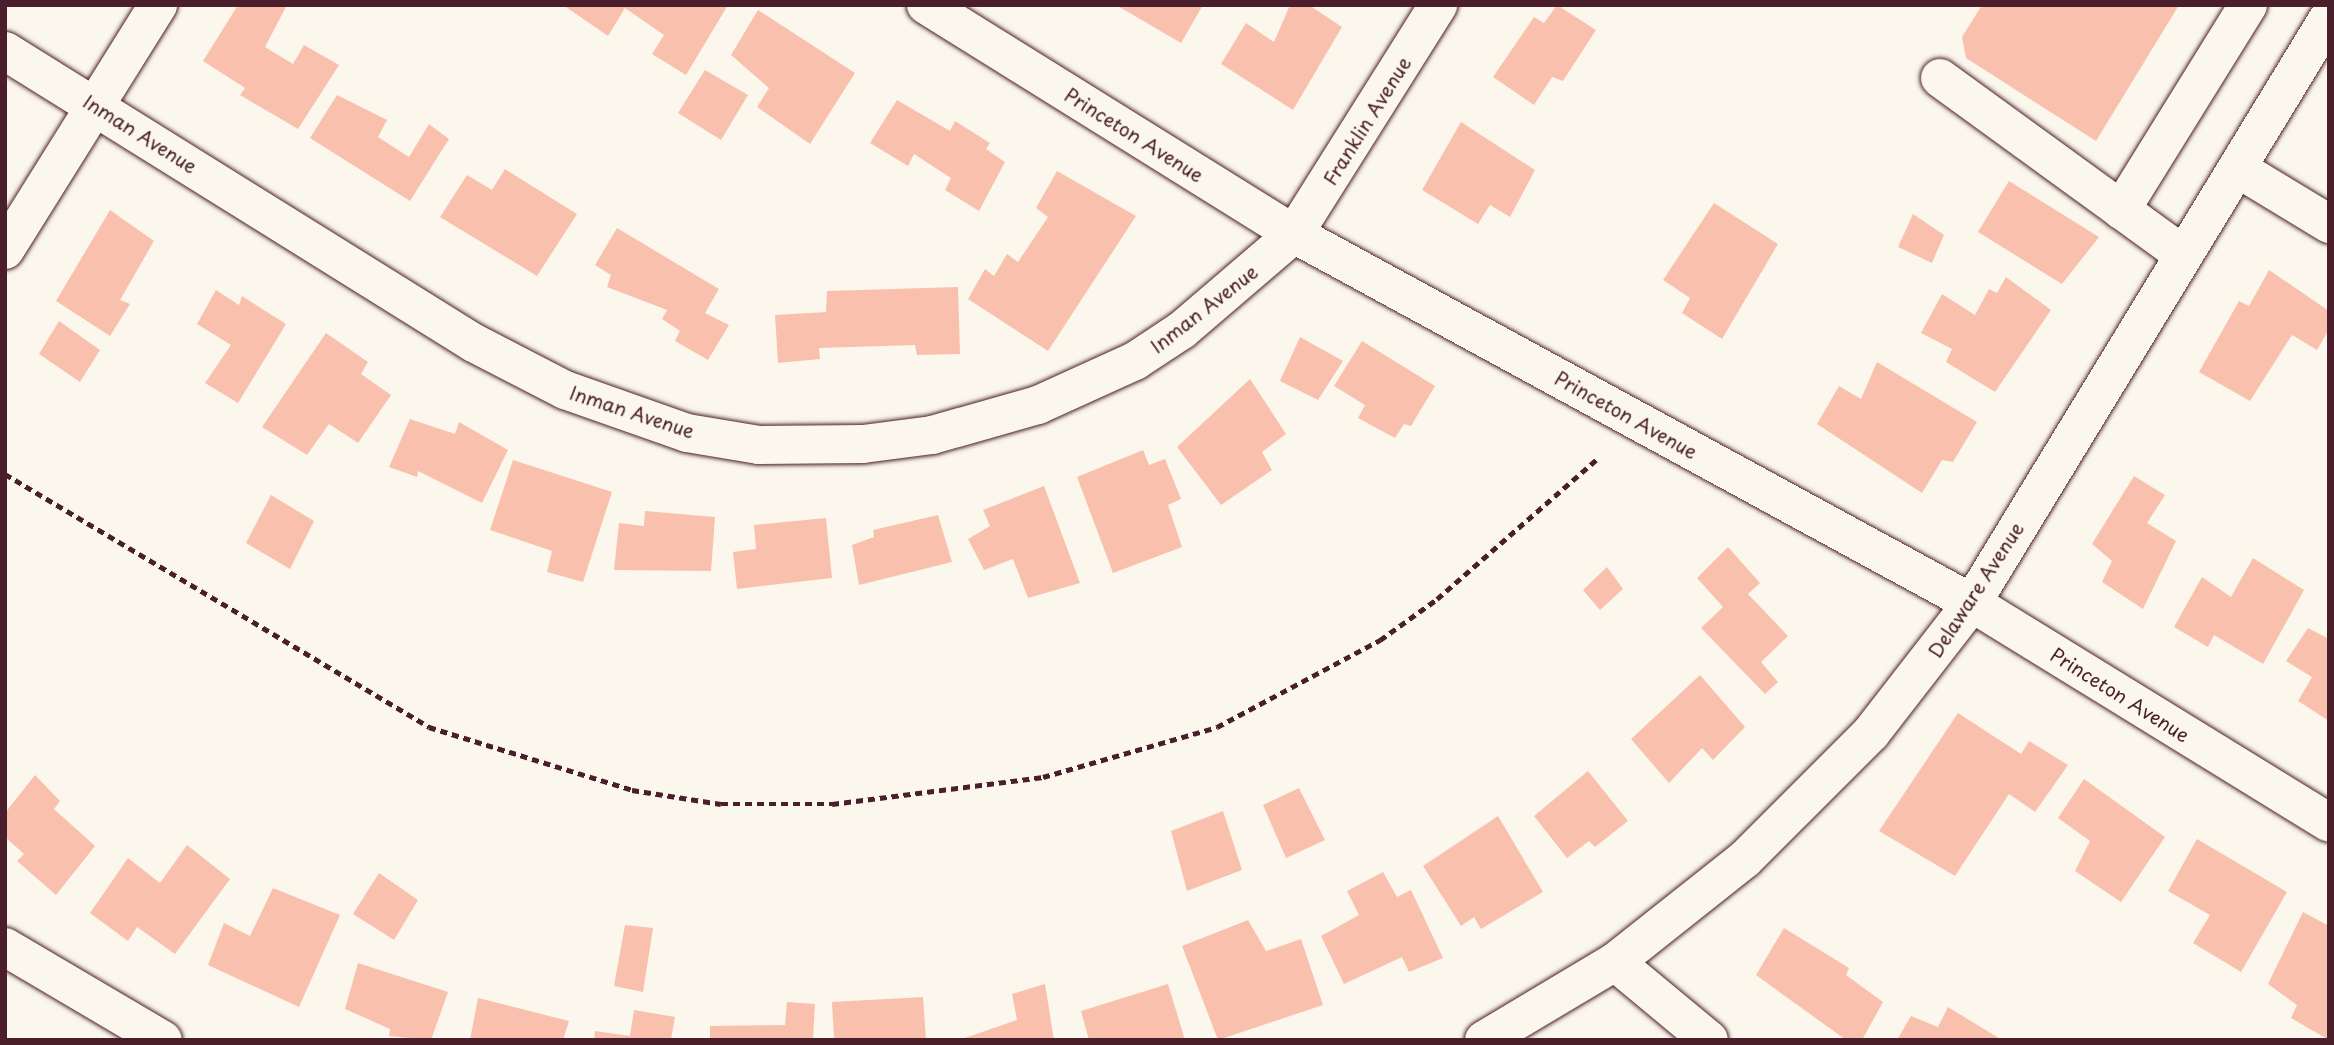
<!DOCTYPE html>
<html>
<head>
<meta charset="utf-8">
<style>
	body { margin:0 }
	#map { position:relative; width:2334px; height:1045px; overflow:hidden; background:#fbf7ec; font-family:"Playpen Sans",sans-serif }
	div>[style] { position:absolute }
	.building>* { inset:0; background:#f9c1ad }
	.path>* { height:4.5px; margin-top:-2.25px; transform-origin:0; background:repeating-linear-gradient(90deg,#4a1f2b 0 7px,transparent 0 12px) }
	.roads { filter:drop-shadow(0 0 2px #4a1f2b) drop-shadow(0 0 2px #4a1f2b) }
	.minor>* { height:38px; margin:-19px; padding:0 19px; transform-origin:19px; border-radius:19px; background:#fbf7ec }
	span { translate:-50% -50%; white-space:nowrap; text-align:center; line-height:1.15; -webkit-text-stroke:5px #fbf7ec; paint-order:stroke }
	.street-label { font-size:19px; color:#4a1f2b }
	.frame { position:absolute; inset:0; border:7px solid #4a1f2b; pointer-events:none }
</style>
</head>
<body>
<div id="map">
	<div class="building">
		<i style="clip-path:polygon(238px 5px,287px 5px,265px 47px,293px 64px,304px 45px,339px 65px,298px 129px,240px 95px,245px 88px,203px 61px)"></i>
		<i style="clip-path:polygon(563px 5px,728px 5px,686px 75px,652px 54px,664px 35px,625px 8px,608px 36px)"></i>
		<i style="clip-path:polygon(1116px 5px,1203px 5px,1181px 43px)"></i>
		<i style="clip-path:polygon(1290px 5px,1309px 5px,1342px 27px,1293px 110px,1221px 64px,1246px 23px,1274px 42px)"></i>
		<i style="clip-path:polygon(1557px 5px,1596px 30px,1563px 81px,1552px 77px,1534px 105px,1493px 77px,1534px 17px,1544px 23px)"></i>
		<i style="clip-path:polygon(1982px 5px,2179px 5px,2096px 141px,1966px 58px,1962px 37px)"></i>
		<i style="clip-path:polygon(758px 10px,855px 73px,810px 144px,757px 107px,769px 88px,731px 55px)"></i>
		<i style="clip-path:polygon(705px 70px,748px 95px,721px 140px,678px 113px)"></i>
		<i style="clip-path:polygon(337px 95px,387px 120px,378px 137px,409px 157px,429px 124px,449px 139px,410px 201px,310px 138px)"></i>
		<i style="clip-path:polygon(897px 100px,950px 131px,955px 121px,990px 143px,986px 149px,1005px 162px,979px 211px,945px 190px,951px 178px,914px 154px,908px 166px,870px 143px)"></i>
		<i style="clip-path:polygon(1461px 122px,1535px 170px,1510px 217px,1490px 205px,1478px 224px,1422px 190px)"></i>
		<i style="clip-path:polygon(505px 169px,577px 214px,537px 276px,440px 217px,467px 175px,492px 190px)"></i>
		<i style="clip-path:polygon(1057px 171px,1136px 216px,1048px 351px,968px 299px,985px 269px,994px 276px,1007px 254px,1018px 262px,1048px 217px,1036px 208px)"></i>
		<i style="clip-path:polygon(2009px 181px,2099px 237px,2062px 284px,1978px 232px)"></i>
		<i style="clip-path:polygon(1714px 203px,1778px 244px,1722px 339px,1682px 313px,1690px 298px,1663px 280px)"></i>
		<i style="clip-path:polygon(110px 210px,154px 241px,120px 300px,130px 304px,110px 336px,56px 301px)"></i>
		<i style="clip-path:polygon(1913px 214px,1944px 235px,1932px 263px,1898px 247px)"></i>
		<i style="clip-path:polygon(617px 228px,719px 289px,705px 313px,729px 325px,708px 360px,675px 341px,680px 331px,662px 319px,667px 310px,607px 287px,611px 275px,595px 265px)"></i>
		<i style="clip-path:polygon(2269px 270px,2329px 311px,2329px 329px,2317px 350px,2292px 335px,2250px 401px,2199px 372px,2239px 301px,2249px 306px)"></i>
		<i style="clip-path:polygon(2006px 277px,2051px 310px,1995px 392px,1946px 362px,1952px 349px,1921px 333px,1942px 294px,1975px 315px,1989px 289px,1997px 293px)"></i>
		<i style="clip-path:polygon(958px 287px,960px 354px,917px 355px,915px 345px,819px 348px,820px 359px,778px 363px,775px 315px,826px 312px,827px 291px)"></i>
		<i style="clip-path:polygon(216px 290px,239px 305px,242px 296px,286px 324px,238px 403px,205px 383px,231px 345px,197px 324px)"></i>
		<i style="clip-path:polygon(59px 321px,100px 350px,80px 382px,39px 354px)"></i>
		<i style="clip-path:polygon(326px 333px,368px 362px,361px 374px,391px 395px,358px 443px,329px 424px,307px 455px,262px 427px)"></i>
		<i style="clip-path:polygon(1300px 337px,1343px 361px,1318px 400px,1280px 381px)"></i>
		<i style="clip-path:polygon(1362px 341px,1435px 386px,1411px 426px,1404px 424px,1395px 438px,1358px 418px,1365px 405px,1334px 386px)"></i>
		<i style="clip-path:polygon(1877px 362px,1977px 422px,1953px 462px,1942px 460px,1922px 493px,1817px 424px,1839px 386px,1861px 399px)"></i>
		<i style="clip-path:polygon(1250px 379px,1286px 434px,1262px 452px,1272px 470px,1221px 505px,1177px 447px)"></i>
		<i style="clip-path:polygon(410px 419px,455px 434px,459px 422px,508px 450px,482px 503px,418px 471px,417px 477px,389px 467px)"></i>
		<i style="clip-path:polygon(1143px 450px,1149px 465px,1165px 459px,1181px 499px,1168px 505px,1182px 547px,1113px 573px,1077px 477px)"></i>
		<i style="clip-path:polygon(513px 460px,612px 492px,583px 582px,547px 572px,552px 551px,490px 530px)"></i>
		<i style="clip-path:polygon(2134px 476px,2165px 495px,2147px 523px,2176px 541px,2143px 609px,2102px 582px,2112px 561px,2092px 544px)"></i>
		<i style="clip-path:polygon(1044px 486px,1080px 583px,1028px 598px,1013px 559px,984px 570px,968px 539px,990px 526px,983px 510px)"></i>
		<i style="clip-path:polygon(271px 495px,314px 521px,290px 569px,246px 543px)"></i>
		<i style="clip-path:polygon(645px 511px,715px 517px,711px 571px,614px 570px,619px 523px,644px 526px)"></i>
		<i style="clip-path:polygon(938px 515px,952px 562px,859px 585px,852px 545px,874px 537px,873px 530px)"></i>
		<i style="clip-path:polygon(826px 518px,832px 578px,737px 589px,733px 552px,756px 549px,754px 525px)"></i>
		<i style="clip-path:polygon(1728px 547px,1760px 583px,1748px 594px,1788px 636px,1761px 662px,1778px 682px,1765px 694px,1701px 628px,1723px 607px,1697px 578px)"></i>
		<i style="clip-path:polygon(2253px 558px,2304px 590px,2263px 664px,2214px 635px,2208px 647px,2174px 627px,2202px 577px,2231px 597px)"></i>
		<i style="clip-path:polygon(1607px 567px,1623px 589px,1600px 610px,1583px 590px)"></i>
		<i style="clip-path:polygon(2308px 628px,2329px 639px,2329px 721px,2298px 701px,2312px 677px,2286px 661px)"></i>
		<i style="clip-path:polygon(1700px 675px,1745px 727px,1713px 760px,1702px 748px,1669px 783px,1631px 739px)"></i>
		<i style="clip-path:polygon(1958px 713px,2021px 754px,2029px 741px,2068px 765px,2035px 812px,2009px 794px,1955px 876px,1879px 831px)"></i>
		<i style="clip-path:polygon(1588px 771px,1628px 821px,1595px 847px,1589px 841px,1567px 858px,1534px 816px)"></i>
		<i style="clip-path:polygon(35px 775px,60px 801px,54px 809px,95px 846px,56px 895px,17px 861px,24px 854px,5px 837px,5px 813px)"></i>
		<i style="clip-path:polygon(2084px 779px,2165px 837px,2121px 902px,2075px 871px,2090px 841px,2058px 818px)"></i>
		<i style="clip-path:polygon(1299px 788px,1325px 840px,1286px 858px,1263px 805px)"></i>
		<i style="clip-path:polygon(1223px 811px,1242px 870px,1187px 891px,1171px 831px)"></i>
		<i style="clip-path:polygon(1498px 816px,1543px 892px,1481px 929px,1474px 917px,1461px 926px,1423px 866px)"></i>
		<i style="clip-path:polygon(2197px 839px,2287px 892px,2241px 972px,2193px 943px,2210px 915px,2168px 891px)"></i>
		<i style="clip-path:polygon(187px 845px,230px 879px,175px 954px,137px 927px,128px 941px,90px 913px,128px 858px,160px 883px)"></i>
		<i style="clip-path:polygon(1383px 872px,1397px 897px,1411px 890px,1443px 958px,1409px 972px,1402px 957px,1344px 984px,1321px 936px,1359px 915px,1347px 891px)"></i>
		<i style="clip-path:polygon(379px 873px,418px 900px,394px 940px,353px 914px)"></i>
		<i style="clip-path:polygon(273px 888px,340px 915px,299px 1007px,208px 965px,224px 923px,250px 936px)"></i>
		<i style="clip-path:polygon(2303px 912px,2329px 926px,2329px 1040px,2291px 1018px,2297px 1005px,2268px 984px)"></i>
		<i style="clip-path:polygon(1248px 920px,1266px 951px,1301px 939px,1323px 1005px,1218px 1040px,1182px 946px)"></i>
		<i style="clip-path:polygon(625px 925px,653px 928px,643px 992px,614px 986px)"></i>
		<i style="clip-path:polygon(1784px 928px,1849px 968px,1846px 975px,1883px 1002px,1862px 1040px,1846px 1040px,1756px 975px)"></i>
		<i style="clip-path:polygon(358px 963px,448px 992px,431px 1040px,389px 1036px,390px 1029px,345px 1009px)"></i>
		<i style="clip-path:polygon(1045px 984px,1054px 1040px,959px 1040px,1017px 1020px,1012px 994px)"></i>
		<i style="clip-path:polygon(1168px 984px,1185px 1040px,1089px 1040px,1081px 1011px)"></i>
		<i style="clip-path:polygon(923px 997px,926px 1040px,834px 1040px,832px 1002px)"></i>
		<i style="clip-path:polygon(478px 998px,569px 1021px,563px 1040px,470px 1040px)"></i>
		<i style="clip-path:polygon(787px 1002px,815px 1004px,813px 1040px,710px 1040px,710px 1026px,785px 1025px)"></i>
		<i style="clip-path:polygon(1948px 1007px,2002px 1040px,1897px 1040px,1911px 1016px,1938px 1027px)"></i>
		<i style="clip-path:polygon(634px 1010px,675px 1017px,671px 1040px,594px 1040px,595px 1031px,630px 1036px)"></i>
	</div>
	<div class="path">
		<i style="left:5px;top:474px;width:494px;rotate:30.8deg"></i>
		<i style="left:429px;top:727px;width:213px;rotate:17.2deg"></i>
		<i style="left:632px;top:790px;width:90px;rotate:8.9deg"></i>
		<i style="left:721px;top:804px;width:111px"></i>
		<i style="left:832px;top:804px;width:213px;rotate:-7.3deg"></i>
		<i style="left:1043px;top:777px;width:181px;rotate:-16deg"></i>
		<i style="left:1217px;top:727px;width:185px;rotate:-28.1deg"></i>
		<i style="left:1380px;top:640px;width:70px;rotate:-35.7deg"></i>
		<i style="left:1437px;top:599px;width:215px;rotate:-41.2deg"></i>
	</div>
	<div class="roads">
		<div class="minor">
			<i style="left:926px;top:5px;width:433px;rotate:31.9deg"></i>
			<i style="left:1294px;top:234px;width:772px;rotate:28.56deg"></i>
			<i style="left:1972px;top:603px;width:419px;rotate:31.6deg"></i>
			<i style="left:5px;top:51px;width:552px;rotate:31.91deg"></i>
			<i style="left:474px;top:343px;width:102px;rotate:27.3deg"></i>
			<i style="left:565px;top:390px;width:129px;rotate:19.4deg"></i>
			<i style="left:687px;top:433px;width:73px;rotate:9.5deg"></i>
			<i style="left:759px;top:445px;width:104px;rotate:-0.6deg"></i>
			<i style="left:863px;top:444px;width:70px;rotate:-7.4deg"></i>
			<i style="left:932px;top:435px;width:110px;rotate:-15.8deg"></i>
			<i style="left:1038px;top:405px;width:107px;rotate:-24.4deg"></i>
			<i style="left:1135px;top:361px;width:56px;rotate:-33.4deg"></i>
			<i style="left:1182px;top:330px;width:148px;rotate:-40.6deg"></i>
			<i style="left:1294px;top:234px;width:271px;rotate:-57.8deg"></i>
			<i style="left:1940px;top:78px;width:301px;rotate:36deg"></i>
			<i style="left:2237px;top:168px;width:108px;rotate:31.3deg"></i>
			<i style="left:2121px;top:210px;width:241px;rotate:-58.2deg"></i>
			<i style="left:5px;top:250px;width:289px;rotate:-58deg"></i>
			<i style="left:5px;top:947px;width:183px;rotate:30.5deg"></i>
			<i style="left:1615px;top:962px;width:122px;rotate:39.7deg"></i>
			<i style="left:1484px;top:1040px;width:152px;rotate:-30.8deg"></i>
			<i style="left:1615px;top:962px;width:166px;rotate:-38.4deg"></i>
			<i style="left:1745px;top:859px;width:178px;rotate:-45deg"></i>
			<i style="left:1871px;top:733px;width:165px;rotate:-52.2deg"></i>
			<i style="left:1972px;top:603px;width:686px;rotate:-58.65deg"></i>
		</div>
	</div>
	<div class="street-label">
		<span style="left:1367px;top:121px;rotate:-58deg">Franklin Avenue</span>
		<span style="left:140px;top:134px;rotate:32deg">Inman Avenue</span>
		<span style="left:1134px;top:135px;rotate:32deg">Princeton Avenue</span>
		<span style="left:1204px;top:309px;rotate:-38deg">Inman Avenue</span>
		<span style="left:632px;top:412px;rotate:18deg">Inman Avenue</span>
		<span style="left:1626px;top:415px;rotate:29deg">Princeton Avenue</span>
		<span style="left:1976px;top:590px;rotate:-57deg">Delaware Avenue</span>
		<span style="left:2120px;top:695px;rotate:32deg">Princeton Avenue</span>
	</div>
	<div class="frame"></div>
</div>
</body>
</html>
